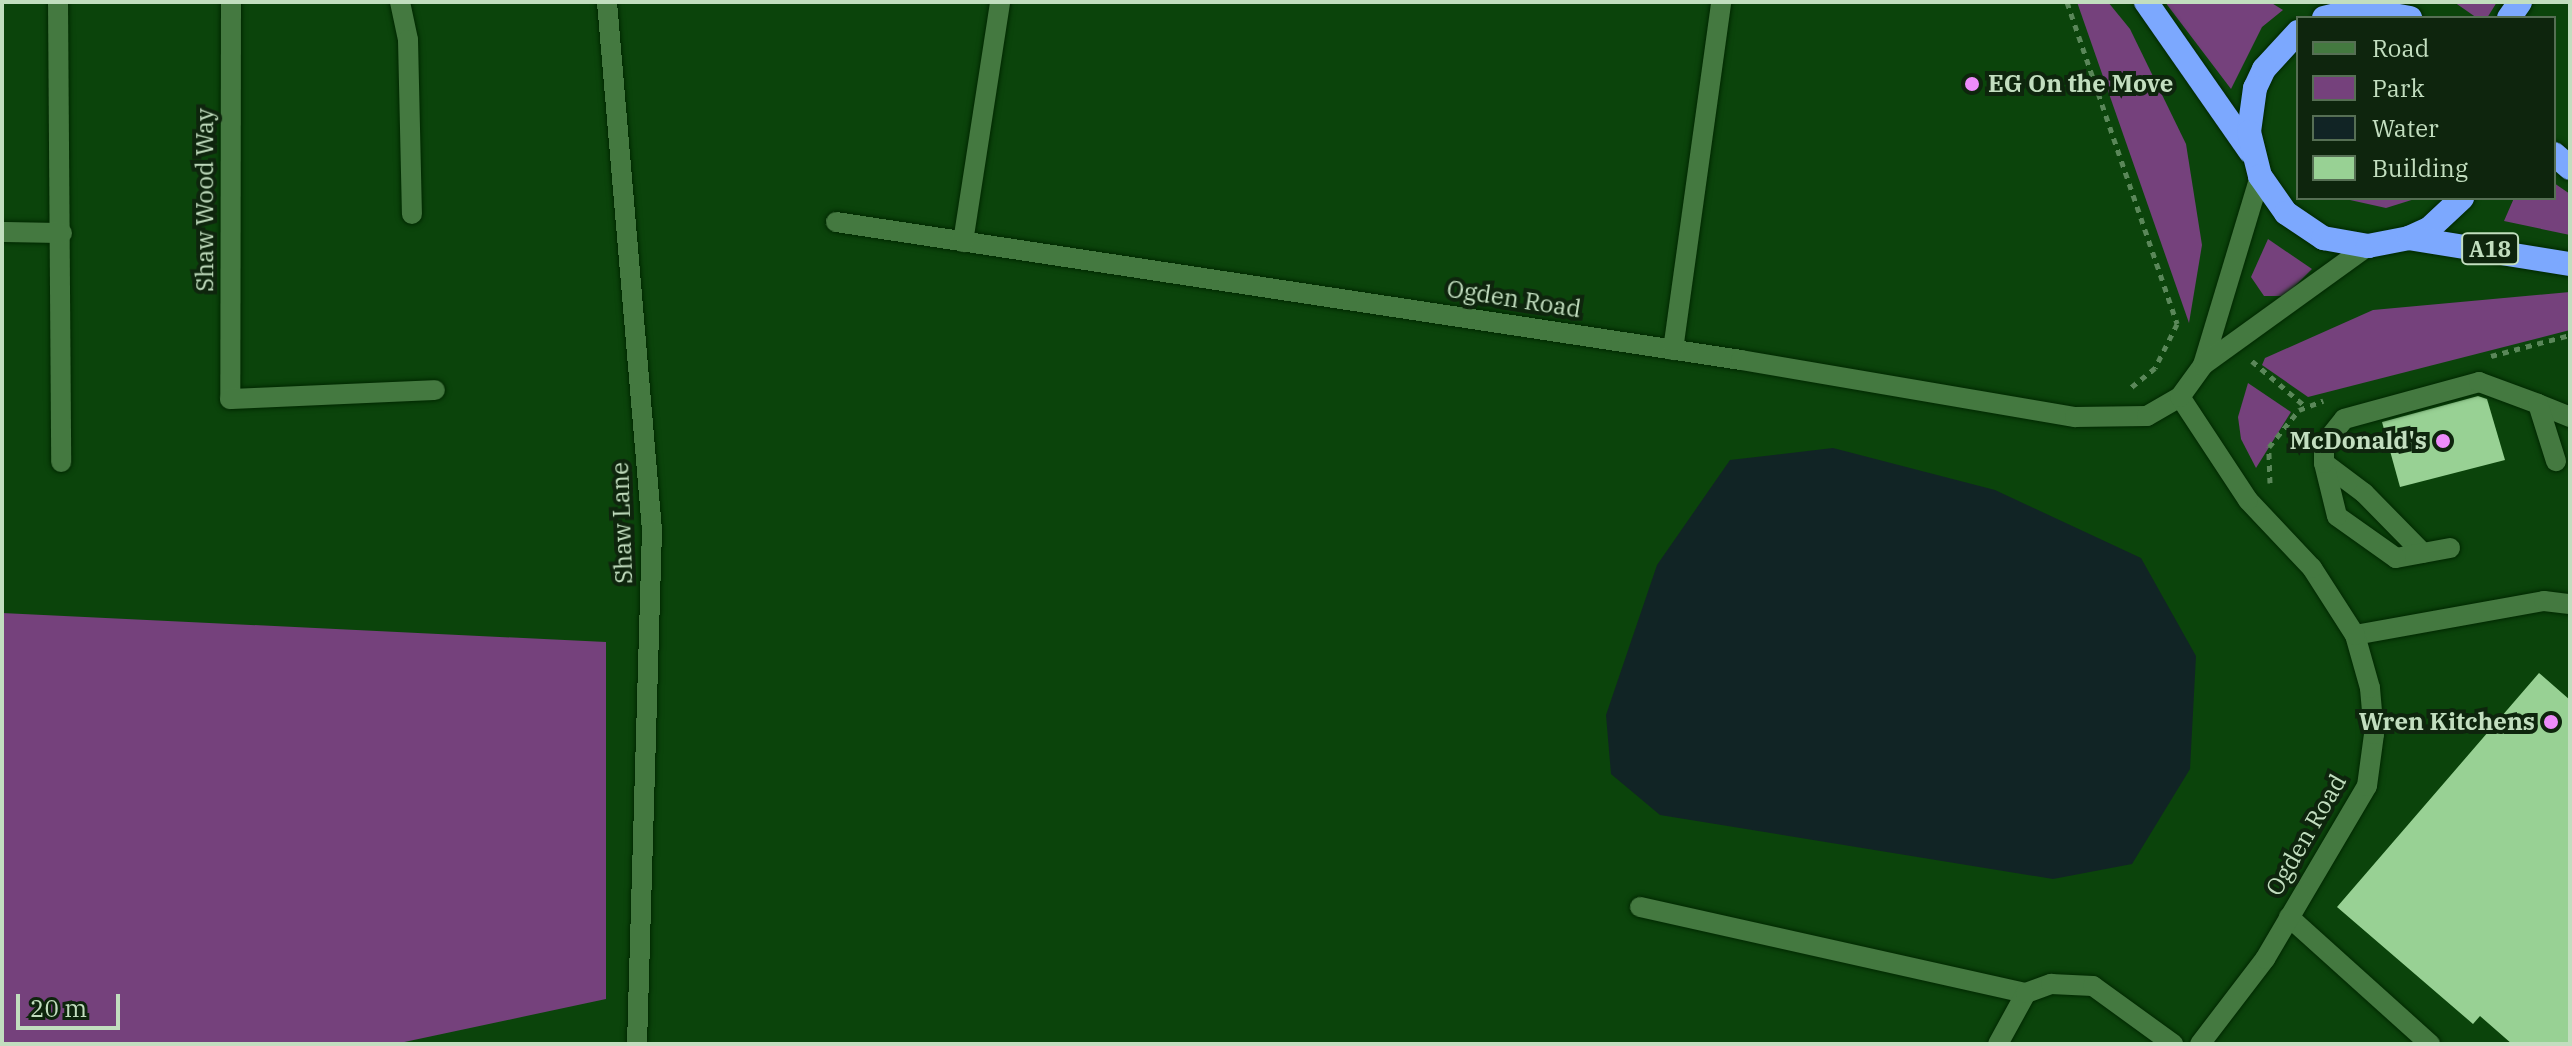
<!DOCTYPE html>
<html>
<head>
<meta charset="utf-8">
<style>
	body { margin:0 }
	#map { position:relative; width:2572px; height:1046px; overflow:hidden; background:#0b440b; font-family:"IBM Plex Serif",serif }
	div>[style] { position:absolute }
	.green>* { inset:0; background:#75417c }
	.water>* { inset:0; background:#112425 }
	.building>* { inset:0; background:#98d194 }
	.path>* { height:5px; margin-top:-2.5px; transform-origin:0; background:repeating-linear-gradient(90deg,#5a8759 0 6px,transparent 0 12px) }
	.roads { filter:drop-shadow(0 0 2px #002800) drop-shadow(0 0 2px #002800) }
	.minor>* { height:20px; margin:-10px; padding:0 10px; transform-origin:10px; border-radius:10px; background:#447940 }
	.highway>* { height:24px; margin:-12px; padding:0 12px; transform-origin:12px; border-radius:12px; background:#7ca8fe }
	.dots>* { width:22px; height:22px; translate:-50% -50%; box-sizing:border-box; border:4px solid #0e250d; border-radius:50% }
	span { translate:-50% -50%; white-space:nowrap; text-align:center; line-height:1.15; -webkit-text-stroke:8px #0e250d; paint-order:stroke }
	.shield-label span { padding:2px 6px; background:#0e250d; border:2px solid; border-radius:6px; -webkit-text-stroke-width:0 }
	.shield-label { font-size:22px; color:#c2debf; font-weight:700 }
	.poi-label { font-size:24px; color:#c2debf; font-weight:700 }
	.left { translate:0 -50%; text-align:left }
	.right { translate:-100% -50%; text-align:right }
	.street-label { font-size:24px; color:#c2debf }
	.frame { position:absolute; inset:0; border:4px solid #c2debf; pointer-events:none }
	.legend { position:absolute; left:2296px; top:16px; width:260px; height:184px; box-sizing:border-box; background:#0e250d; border:2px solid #566f54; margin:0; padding:10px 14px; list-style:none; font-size:24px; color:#c2debf }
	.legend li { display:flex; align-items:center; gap:16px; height:40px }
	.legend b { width:40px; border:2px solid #566f54 }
	.scale { position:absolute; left:16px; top:994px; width:104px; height:36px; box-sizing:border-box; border:4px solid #c2debf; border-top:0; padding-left:10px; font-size:24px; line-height:28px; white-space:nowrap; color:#c2debf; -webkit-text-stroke:6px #0e250d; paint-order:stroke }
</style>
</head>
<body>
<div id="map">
	<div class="green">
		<i style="clip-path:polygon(2077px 2px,2108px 2px,2130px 29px,2186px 144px,2202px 245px,2189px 323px)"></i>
		<i style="clip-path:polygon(2165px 2px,2270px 2px,2283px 10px,2262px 27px,2231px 89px)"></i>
		<i style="clip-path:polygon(2454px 2px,2497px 2px,2487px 18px,2477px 18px)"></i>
		<i style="clip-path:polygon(2554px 183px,2570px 194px,2570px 235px,2504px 221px,2514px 198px,2554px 198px)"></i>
		<i style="clip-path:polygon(2341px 198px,2418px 198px,2386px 208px)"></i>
		<i style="clip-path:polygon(2268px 239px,2312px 269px,2285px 296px,2264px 296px,2251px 277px)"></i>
		<i style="clip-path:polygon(2570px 292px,2570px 330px,2308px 397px,2262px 365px,2265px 358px,2373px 310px)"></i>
		<i style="clip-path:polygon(2248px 383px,2291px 412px,2256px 468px,2241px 439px,2238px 417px)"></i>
		<i style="clip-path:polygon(2px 613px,606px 642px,606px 999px,395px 1044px,2px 1044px)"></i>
	</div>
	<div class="water">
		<i style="clip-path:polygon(1833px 448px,1995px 490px,2141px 558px,2196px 656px,2190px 769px,2132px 864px,2053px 879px,1660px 815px,1611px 774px,1606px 715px,1657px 565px,1730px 460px)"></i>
	</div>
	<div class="building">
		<i style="clip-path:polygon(2478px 396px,2487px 399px,2505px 460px,2400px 487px,2382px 422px)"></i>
		<i style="clip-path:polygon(2539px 673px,2570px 700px,2570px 1044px,2512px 1044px,2480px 1016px,2473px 1024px,2337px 907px)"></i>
	</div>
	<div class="path">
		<i style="left:2067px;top:2px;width:340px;rotate:71.1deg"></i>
		<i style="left:2177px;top:324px;width:49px;rotate:116.6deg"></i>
		<i style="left:2155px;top:368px;width:33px;rotate:141deg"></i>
		<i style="left:2491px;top:356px;width:82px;rotate:-14.9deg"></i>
		<i style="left:2252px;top:361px;width:71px;rotate:40.4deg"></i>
		<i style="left:2270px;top:483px;width:36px;rotate:-92deg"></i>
		<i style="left:2269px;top:447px;width:48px;rotate:-51deg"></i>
		<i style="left:2299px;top:410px;width:26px;rotate:-21deg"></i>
	</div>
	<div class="roads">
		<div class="minor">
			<i style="left:58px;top:2px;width:460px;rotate:89.6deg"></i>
			<i style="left:231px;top:2px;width:397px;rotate:90.1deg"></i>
			<i style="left:230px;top:399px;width:205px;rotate:-2.5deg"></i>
			<i style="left:400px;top:2px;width:39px;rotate:78deg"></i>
			<i style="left:408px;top:40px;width:174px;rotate:88.7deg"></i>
			<i style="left:607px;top:2px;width:530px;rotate:85.13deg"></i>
			<i style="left:652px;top:530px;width:514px;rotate:91.67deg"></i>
			<i style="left:836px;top:222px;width:915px;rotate:8.67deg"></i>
			<i style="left:1741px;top:360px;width:339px;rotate:9.7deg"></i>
			<i style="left:2075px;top:417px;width:72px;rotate:-0.8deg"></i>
			<i style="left:2147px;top:416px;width:38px;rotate:-30deg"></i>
			<i style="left:2px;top:232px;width:60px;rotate:1deg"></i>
			<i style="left:963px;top:242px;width:243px;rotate:-81.2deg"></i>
			<i style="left:1673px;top:350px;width:351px;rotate:-82.1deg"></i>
			<i style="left:2203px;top:365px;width:197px;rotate:-73.2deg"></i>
			<i style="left:2538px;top:404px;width:35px;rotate:22deg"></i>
			<i style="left:2324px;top:463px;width:50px;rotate:36.9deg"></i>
			<i style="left:2364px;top:493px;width:84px;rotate:45.5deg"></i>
			<i style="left:2450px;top:548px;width:55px;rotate:169.5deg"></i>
			<i style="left:2396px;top:558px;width:72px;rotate:-144.6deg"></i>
			<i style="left:2337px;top:516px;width:55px;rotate:-103.8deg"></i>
			<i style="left:2324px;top:463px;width:19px;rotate:-90deg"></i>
			<i style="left:2324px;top:444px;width:32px;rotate:-51deg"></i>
			<i style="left:2344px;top:419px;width:140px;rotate:-15.3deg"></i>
			<i style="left:2479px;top:382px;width:63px;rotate:20.4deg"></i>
			<i style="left:2538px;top:404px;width:60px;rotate:72.5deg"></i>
			<i style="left:2355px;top:635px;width:192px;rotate:-10.2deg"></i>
			<i style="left:2544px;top:601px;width:26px;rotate:7deg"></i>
			<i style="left:1640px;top:907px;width:395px;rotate:12.6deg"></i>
			<i style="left:2289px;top:917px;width:190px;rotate:42deg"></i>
			<i style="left:1998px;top:1044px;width:58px;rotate:-61.2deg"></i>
			<i style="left:2026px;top:993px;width:27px;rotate:-20deg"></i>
			<i style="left:2051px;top:984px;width:42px;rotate:2.7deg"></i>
			<i style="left:2093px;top:986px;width:99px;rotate:35.9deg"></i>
			<i style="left:2200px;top:1044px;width:107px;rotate:-52.6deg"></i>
			<i style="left:2265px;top:959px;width:201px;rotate:-59.5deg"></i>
			<i style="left:2367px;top:786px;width:52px;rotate:-82.3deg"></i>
			<i style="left:2374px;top:734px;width:46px;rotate:-95deg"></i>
			<i style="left:2370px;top:688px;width:55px;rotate:-105.8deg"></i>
			<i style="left:2355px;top:635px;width:80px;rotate:-122.7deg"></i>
			<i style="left:2312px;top:568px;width:93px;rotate:-133.3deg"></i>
			<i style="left:2248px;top:500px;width:123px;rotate:-123.4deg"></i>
			<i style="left:2180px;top:397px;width:39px;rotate:-54deg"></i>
			<i style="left:2203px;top:365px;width:203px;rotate:-35.8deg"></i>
		</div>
		<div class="highway">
			<i style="left:2146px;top:2px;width:182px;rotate:55.1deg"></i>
			<i style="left:2324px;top:18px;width:37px;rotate:-14deg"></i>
			<i style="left:2360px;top:9px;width:51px;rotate:10.2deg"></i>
			<i style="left:2509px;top:18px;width:19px;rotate:-55deg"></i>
			<i style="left:2298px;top:32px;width:50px;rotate:132.6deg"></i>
			<i style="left:2264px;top:69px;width:21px;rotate:115deg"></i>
			<i style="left:2255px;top:88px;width:44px;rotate:97.8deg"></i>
			<i style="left:2249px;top:132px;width:45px;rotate:76deg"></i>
			<i style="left:2260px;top:176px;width:45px;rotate:54.9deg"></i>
			<i style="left:2286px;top:213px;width:45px;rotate:34deg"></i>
			<i style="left:2323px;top:238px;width:46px;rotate:10.1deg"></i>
			<i style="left:2368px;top:246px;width:42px;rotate:-11deg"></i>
			<i style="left:2409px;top:238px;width:23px;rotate:-25deg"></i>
			<i style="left:2430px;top:228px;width:44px;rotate:-43.2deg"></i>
			<i style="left:2554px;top:154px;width:21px;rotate:41deg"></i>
			<i style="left:2409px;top:238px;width:163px;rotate:9.2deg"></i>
		</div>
	</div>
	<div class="dots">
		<i style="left:1972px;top:84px;background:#ed8cfa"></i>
		<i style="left:2443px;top:441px;background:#ed8cfa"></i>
		<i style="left:2551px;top:722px;background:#ed8cfa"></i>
	</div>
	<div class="shield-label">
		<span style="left:2490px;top:249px">A18</span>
	</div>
	<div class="poi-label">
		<span class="left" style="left:1988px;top:84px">EG On the Move</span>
		<span class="right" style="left:2427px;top:441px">McDonald's</span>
		<span class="right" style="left:2535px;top:722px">Wren Kitchens</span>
	</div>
	<div class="street-label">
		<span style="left:205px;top:200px;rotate:-90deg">Shaw Wood Way</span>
		<span style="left:1514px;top:299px;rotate:9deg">Ogden Road</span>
		<span style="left:622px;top:523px;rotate:-92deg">Shaw Lane</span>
		<span style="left:2306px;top:835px;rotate:-60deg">Ogden Road</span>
	</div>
	<div class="frame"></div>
	<ul class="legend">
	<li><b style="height:10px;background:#447940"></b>Road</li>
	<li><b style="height:22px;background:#75417c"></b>Park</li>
	<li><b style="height:22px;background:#112425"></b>Water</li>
	<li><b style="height:22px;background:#98d194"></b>Building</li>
	</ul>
	<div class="scale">20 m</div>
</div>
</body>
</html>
